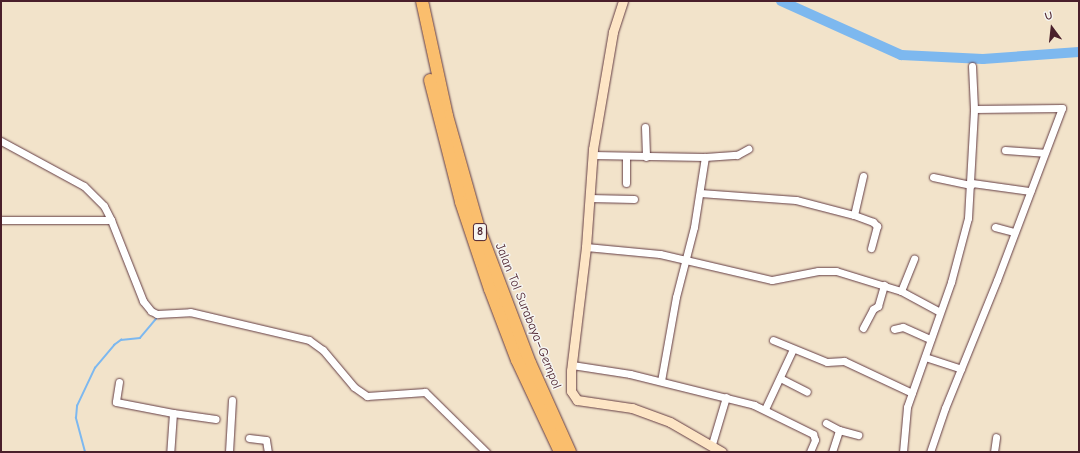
<!DOCTYPE html>
<html>
<head>
<meta charset="utf-8">
<style>
	body { margin:0 }
	#map { position:relative; width:1080px; height:453px; overflow:hidden; background:#f2e3ca; font-family:"Comic Neue",sans-serif }
	div>[style] { position:absolute }
	.stream>* { height:1.5px; margin:-0.75px; padding:0 0.75px; transform-origin:0.75px; border-radius:0.75px; background:#7db8ef }
	.river>* { height:10px; margin:-5px; padding:0 5px; transform-origin:5px; border-radius:5px; background:#7db8ef }
	.roads { filter:drop-shadow(0 0 1px #633c43) drop-shadow(0 0 1px #633c43) }
	.street>* { height:7px; margin:-3.5px; padding:0 3.5px; transform-origin:3.5px; border-radius:3.5px; background:#fff }
	.secondary>* { height:9px; margin:-4.5px; padding:0 4.5px; transform-origin:4.5px; border-radius:4.5px; background:#fde5c5 }
	.highway>* { height:12px; margin:-6px; padding:0 6px; transform-origin:6px; border-radius:6px; background:#fabe6d }
	span { translate:-50% -50%; white-space:nowrap; text-align:center; line-height:1.15; -webkit-text-stroke:3px #f6f6f2; paint-order:stroke }
	.shield-label span { padding:1px 3px; background:#f6f6f2; border:1px solid; border-radius:3px; -webkit-text-stroke-width:0 }
	.shield-label { font-size:12px; color:#4a1f2b; font-weight:700 }
	.street-label { font-size:13px; color:#4a1f2b }
	.frame { position:absolute; inset:0; border:2px solid #4a1f2b; pointer-events:none }
	.north { position:absolute; left:1032px; top:8px; width:40px; height:40px; -webkit-text-stroke:3px #f6f6f2; paint-order:stroke; rotate:345deg; font-size:11px; font-weight:700; line-height:16px; text-align:center; color:#4a1f2b }
	.north::after { content:''; display:block; margin:auto; width:14px; height:18px; background:#4a1f2b; clip-path:polygon(50% 0,100% 100%,50% 72%,0 100%) }
</style>
</head>
<body>
<div id="map">
	<div class="stream">
		<i style="left:85px;top:452px;width:35px;rotate:-105deg"></i>
		<i style="left:76px;top:418px;width:12px;rotate:-85deg"></i>
		<i style="left:77px;top:406px;width:42px;rotate:-64.7deg"></i>
		<i style="left:95px;top:368px;width:30px;rotate:-50deg"></i>
		<i style="left:114px;top:345px;width:9px;rotate:-36deg"></i>
		<i style="left:121px;top:340px;width:19px;rotate:-6deg"></i>
		<i style="left:140px;top:338px;width:26px;rotate:-50deg"></i>
	</div>
	<div class="river">
		<i style="left:781px;top:1px;width:132px;rotate:24.2deg"></i>
		<i style="left:901px;top:55px;width:82px;rotate:2.8deg"></i>
		<i style="left:983px;top:59px;width:96px;rotate:-4.2deg"></i>
	</div>
	<div class="roads">
		<div class="street">
			<i style="left:972px;top:66px;width:43px;rotate:87.3deg"></i>
			<i style="left:645px;top:127px;width:30px;rotate:88deg"></i>
			<i style="left:1px;top:141px;width:94px;rotate:28.5deg"></i>
			<i style="left:84px;top:186px;width:28px;rotate:45deg"></i>
			<i style="left:104px;top:206px;width:16px;rotate:63deg"></i>
			<i style="left:1005px;top:150px;width:39px;rotate:4deg"></i>
			<i style="left:592px;top:155px;width:113px;rotate:1deg"></i>
			<i style="left:705px;top:157px;width:32px;rotate:-4deg"></i>
			<i style="left:737px;top:155px;width:13px;rotate:-29deg"></i>
			<i style="left:933px;top:177px;width:39px;rotate:12deg"></i>
			<i style="left:626px;top:183px;width:26px;rotate:-90deg"></i>
			<i style="left:972px;top:183px;width:59px;rotate:7.9deg"></i>
			<i style="left:700px;top:193px;width:96px;rotate:4.2deg"></i>
			<i style="left:796px;top:200px;width:60px;rotate:14.5deg"></i>
			<i style="left:854px;top:215px;width:20px;rotate:20deg"></i>
			<i style="left:873px;top:222px;width:6px;rotate:45deg"></i>
			<i style="left:877px;top:226px;width:23px;rotate:105deg"></i>
			<i style="left:589px;top:198px;width:45px;rotate:1.3deg"></i>
			<i style="left:854px;top:215px;width:40px;rotate:-77deg"></i>
			<i style="left:1px;top:220px;width:110px"></i>
			<i style="left:111px;top:220px;width:87px;rotate:68.4deg"></i>
			<i style="left:143px;top:301px;width:13px;rotate:51deg"></i>
			<i style="left:151px;top:311px;width:7px;rotate:27deg"></i>
			<i style="left:157px;top:314px;width:33px;rotate:-3deg"></i>
			<i style="left:190px;top:312px;width:122px;rotate:13.2deg"></i>
			<i style="left:309px;top:340px;width:17px;rotate:36deg"></i>
			<i style="left:323px;top:350px;width:48px;rotate:50deg"></i>
			<i style="left:354px;top:387px;width:16px;rotate:35deg"></i>
			<i style="left:367px;top:396px;width:58px;rotate:-3.9deg"></i>
			<i style="left:425px;top:392px;width:86px;rotate:44.5deg"></i>
			<i style="left:995px;top:227px;width:20px;rotate:15deg"></i>
			<i style="left:586px;top:247px;width:74px;rotate:5.4deg"></i>
			<i style="left:660px;top:254px;width:115px;rotate:13.1deg"></i>
			<i style="left:772px;top:280px;width:47px;rotate:-11.1deg"></i>
			<i style="left:818px;top:271px;width:18px"></i>
			<i style="left:836px;top:271px;width:68px;rotate:17.1deg"></i>
			<i style="left:901px;top:291px;width:44px;rotate:28.3deg"></i>
			<i style="left:901px;top:291px;width:35px;rotate:-68deg"></i>
			<i style="left:863px;top:328px;width:21px;rotate:-62deg"></i>
			<i style="left:873px;top:309px;width:6px;rotate:-31deg"></i>
			<i style="left:878px;top:306px;width:22px;rotate:-74deg"></i>
			<i style="left:894px;top:329px;width:9px;rotate:-13deg"></i>
			<i style="left:903px;top:327px;width:30px;rotate:24deg"></i>
			<i style="left:773px;top:340px;width:58px;rotate:22.2deg"></i>
			<i style="left:827px;top:362px;width:17px;rotate:-3deg"></i>
			<i style="left:844px;top:361px;width:75px;rotate:25.2deg"></i>
			<i style="left:925px;top:357px;width:38px;rotate:18deg"></i>
			<i style="left:572px;top:365px;width:59px;rotate:8.8deg"></i>
			<i style="left:630px;top:374px;width:128px;rotate:14deg"></i>
			<i style="left:754px;top:405px;width:66px;rotate:26.2deg"></i>
			<i style="left:813px;top:434px;width:6px;rotate:72deg"></i>
			<i style="left:815px;top:440px;width:13px;rotate:113deg"></i>
			<i style="left:780px;top:378px;width:30px;rotate:27deg"></i>
			<i style="left:661px;top:381px;width:85px;rotate:-79.9deg"></i>
			<i style="left:676px;top:297px;width:72px;rotate:-75.6deg"></i>
			<i style="left:694px;top:227px;width:71px;rotate:-81.1deg"></i>
			<i style="left:119px;top:382px;width:20px;rotate:99deg"></i>
			<i style="left:116px;top:402px;width:58px;rotate:10.9deg"></i>
			<i style="left:173px;top:413px;width:39px;rotate:94deg"></i>
			<i style="left:765px;top:409px;width:66px;rotate:-65deg"></i>
			<i style="left:173px;top:413px;width:43px;rotate:7.9deg"></i>
			<i style="left:826px;top:423px;width:15px;rotate:28deg"></i>
			<i style="left:839px;top:430px;width:20px;rotate:15deg"></i>
			<i style="left:249px;top:438px;width:17px;rotate:7deg"></i>
			<i style="left:266px;top:440px;width:12px;rotate:81deg"></i>
			<i style="left:712px;top:444px;width:49px;rotate:-73.4deg"></i>
			<i style="left:229px;top:452px;width:52px;rotate:-86.7deg"></i>
			<i style="left:832px;top:452px;width:23px;rotate:-72deg"></i>
			<i style="left:903px;top:452px;width:45px;rotate:-84.9deg"></i>
			<i style="left:907px;top:407px;width:133px;rotate:-70.6deg"></i>
			<i style="left:951px;top:282px;width:66px;rotate:-75.1deg"></i>
			<i style="left:968px;top:218px;width:109px;rotate:-86.8deg"></i>
			<i style="left:974px;top:109px;width:88px;rotate:-0.7deg"></i>
			<i style="left:1062px;top:108px;width:184px;rotate:110.7deg"></i>
			<i style="left:997px;top:280px;width:138px;rotate:112.1deg"></i>
			<i style="left:945px;top:408px;width:46px;rotate:108.8deg"></i>
			<i style="left:994px;top:452px;width:15px;rotate:-82deg"></i>
		</div>
		<div class="secondary">
			<i style="left:623px;top:1px;width:33px;rotate:108deg"></i>
			<i style="left:613px;top:32px;width:119px;rotate:99.7deg"></i>
			<i style="left:593px;top:149px;width:98px;rotate:94.1deg"></i>
			<i style="left:586px;top:247px;width:125px;rotate:96.9deg"></i>
			<i style="left:571px;top:371px;width:20px;rotate:90deg"></i>
			<i style="left:571px;top:391px;width:11px;rotate:56deg"></i>
			<i style="left:577px;top:400px;width:56px;rotate:8.3deg"></i>
			<i style="left:632px;top:408px;width:40px;rotate:20.2deg"></i>
			<i style="left:670px;top:422px;width:60px;rotate:30deg"></i>
		</div>
		<div class="highway">
			<i style="left:422px;top:1px;width:118px;rotate:77.7deg"></i>
			<i style="left:447px;top:116px;width:117px;rotate:74.2deg"></i>
			<i style="left:479px;top:229px;width:143px;rotate:69.2deg"></i>
			<i style="left:530px;top:363px;width:98px;rotate:65.8deg"></i>
			<i style="left:430px;top:80px;width:126px;rotate:75.7deg"></i>
			<i style="left:461px;top:202px;width:92px;rotate:71.6deg"></i>
			<i style="left:490px;top:289px;width:76px;rotate:69.2deg"></i>
			<i style="left:517px;top:360px;width:102px;rotate:64.9deg"></i>
		</div>
	</div>
	<div class="shield-label">
		<span style="left:480px;top:232px">8</span>
	</div>
	<div class="street-label">
		<span style="left:528px;top:316px;rotate:68deg">Jalan Tol Surabaya–Gempol</span>
	</div>
	<div class="frame"></div>
	<div class="north">U</div>
</div>
</body>
</html>
